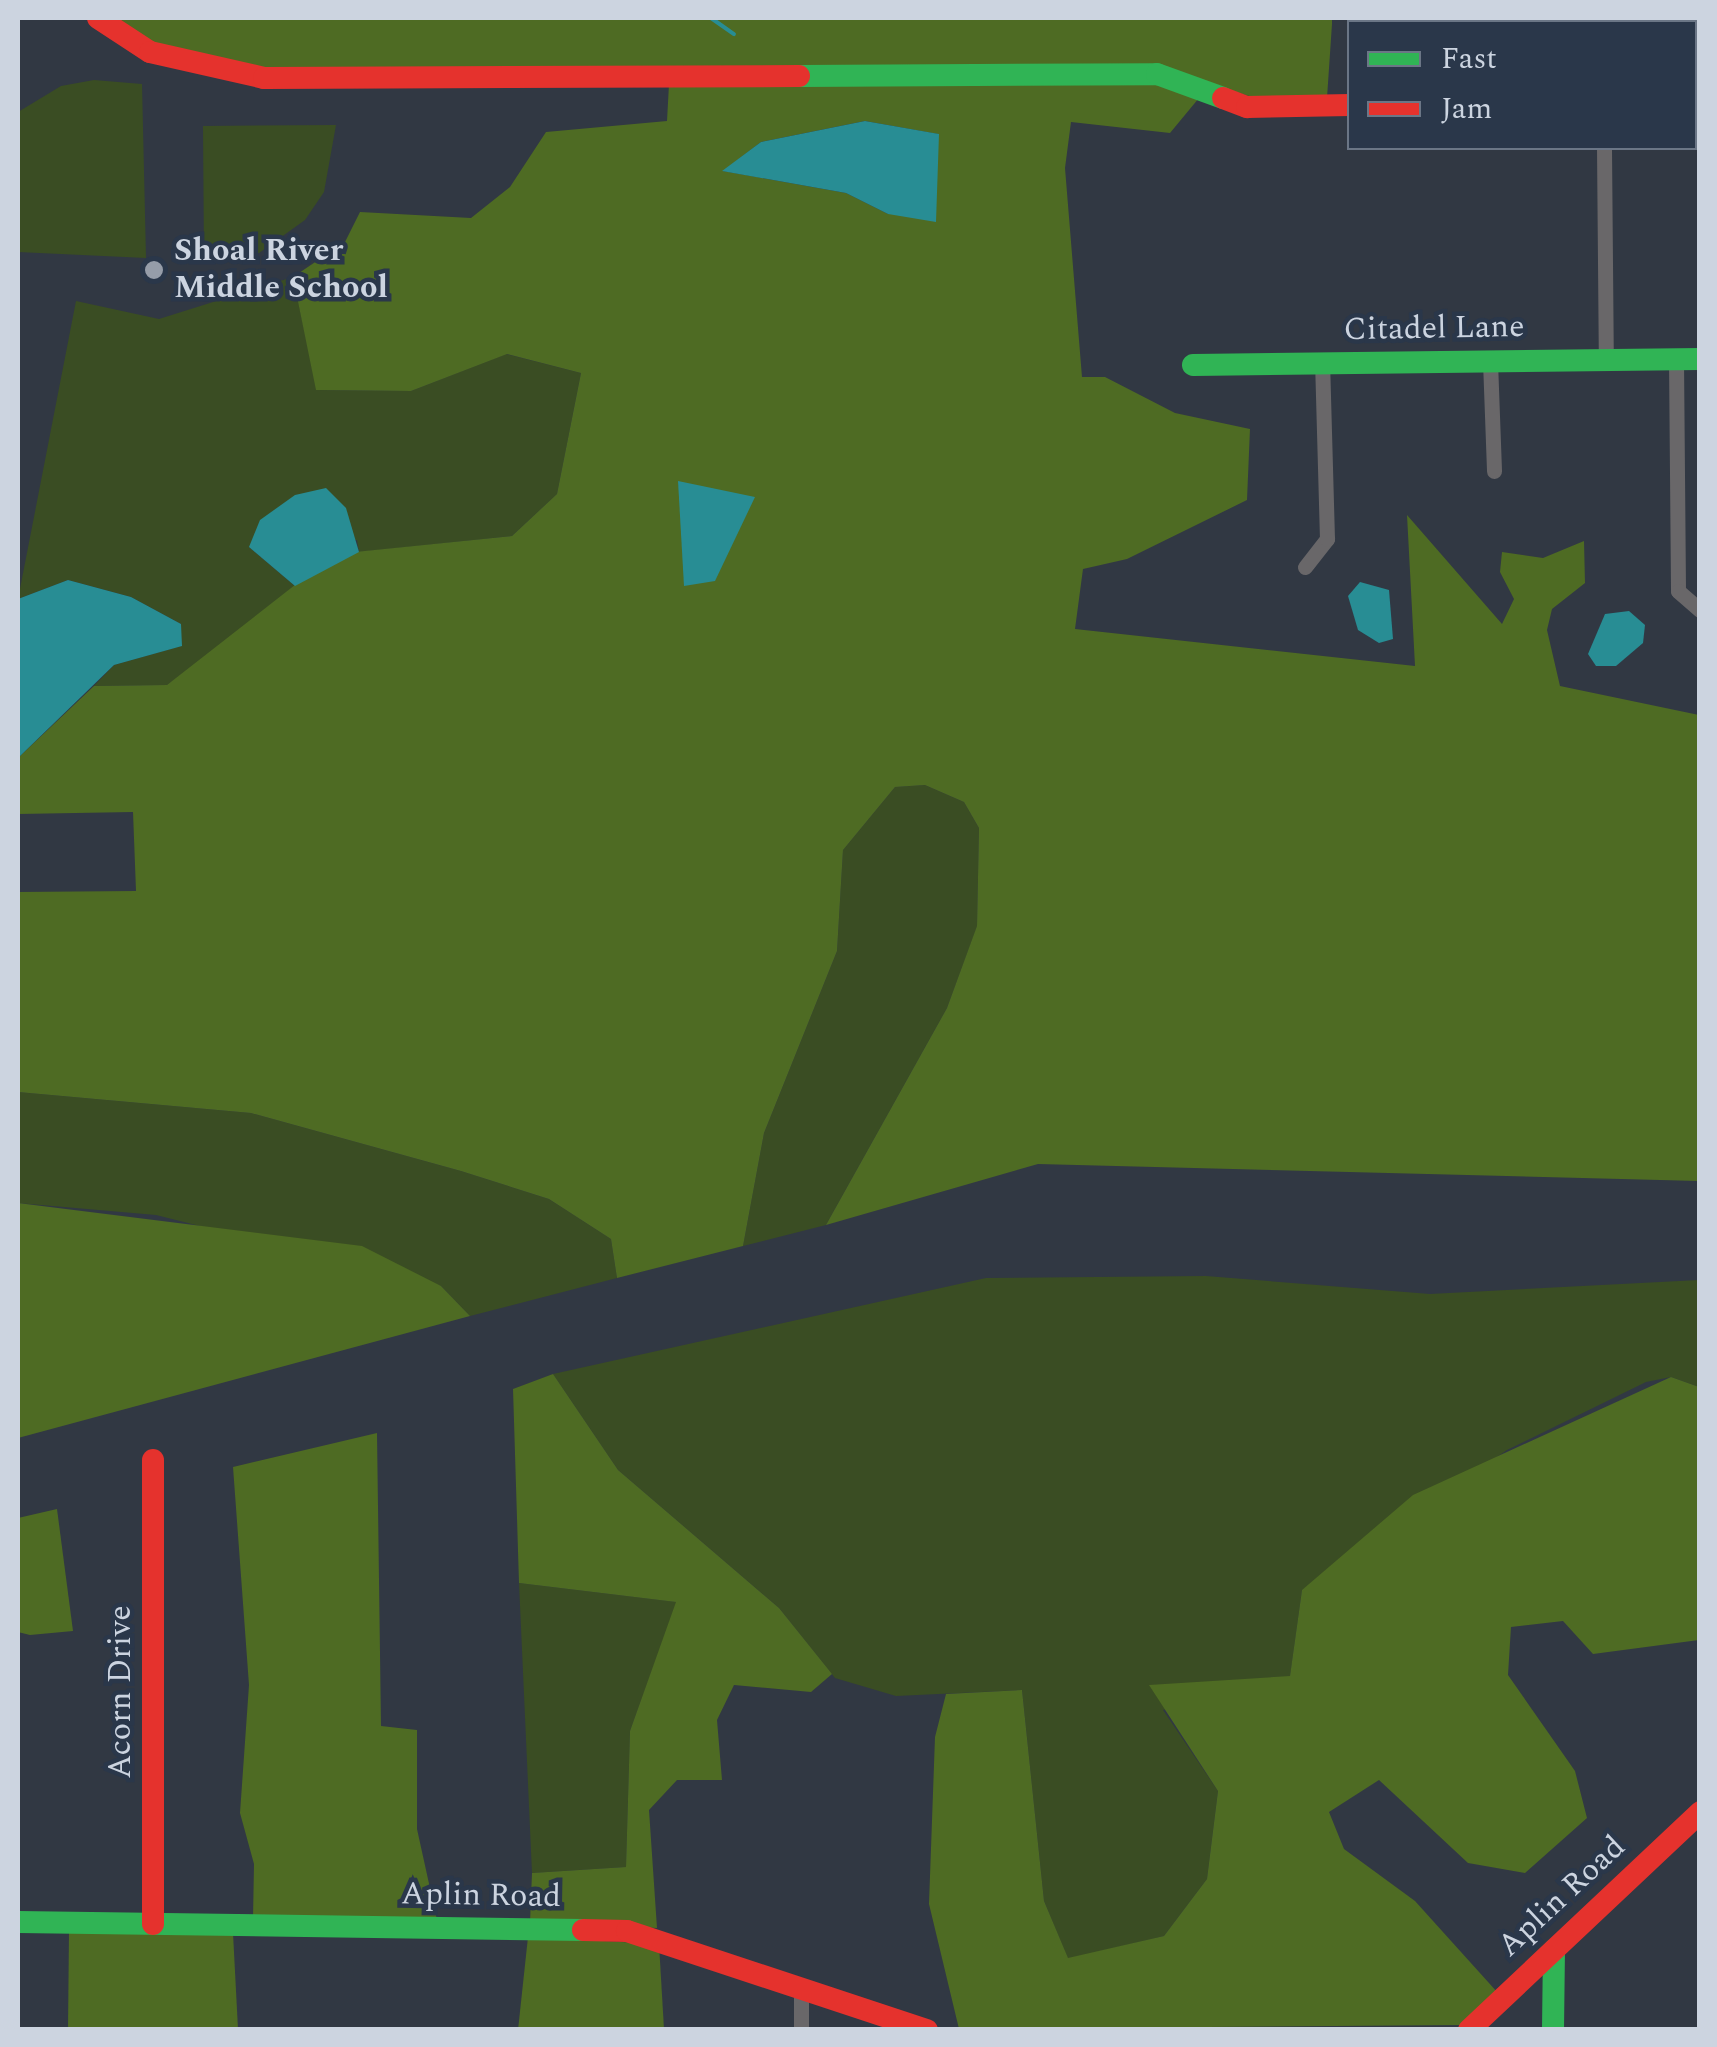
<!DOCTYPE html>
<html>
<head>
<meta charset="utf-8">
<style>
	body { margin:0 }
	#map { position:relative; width:1717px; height:2047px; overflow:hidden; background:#313843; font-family:Spectral,serif }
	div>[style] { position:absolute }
	.green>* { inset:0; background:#3a4d23 }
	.forest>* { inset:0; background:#4e6b23 }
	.water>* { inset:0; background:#288d94 }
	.stream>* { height:4px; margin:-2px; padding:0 2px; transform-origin:2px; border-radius:2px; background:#288d94 }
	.street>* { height:15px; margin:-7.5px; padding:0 7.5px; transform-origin:7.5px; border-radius:7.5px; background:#696769 }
	.fast>* { height:22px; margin:-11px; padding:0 11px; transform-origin:11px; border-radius:11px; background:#30b455 }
	.jam>* { height:22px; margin:-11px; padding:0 11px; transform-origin:11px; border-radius:11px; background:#e5322d }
	.dots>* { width:28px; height:28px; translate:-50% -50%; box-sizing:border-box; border:5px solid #2a374a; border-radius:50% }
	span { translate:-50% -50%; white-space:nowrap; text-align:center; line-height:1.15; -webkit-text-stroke:9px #2a374a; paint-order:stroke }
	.poi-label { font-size:32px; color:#ccd4e0; font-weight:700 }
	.left { translate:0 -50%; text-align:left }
	.street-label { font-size:32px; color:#ccd4e0 }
	.frame { position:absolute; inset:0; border:20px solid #ccd4e0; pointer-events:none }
	.legend { position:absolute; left:1347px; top:20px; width:350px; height:130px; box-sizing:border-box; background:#2a374a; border:2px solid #6b7686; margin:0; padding:12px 18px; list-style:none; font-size:30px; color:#ccd4e0 }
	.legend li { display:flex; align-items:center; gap:20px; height:50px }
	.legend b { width:50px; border:2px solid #6b7686 }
</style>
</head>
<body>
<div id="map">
	<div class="green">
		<i style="clip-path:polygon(94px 80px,142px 84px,146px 258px,18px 252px,18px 112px,61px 86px)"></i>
		<i style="clip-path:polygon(336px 125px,324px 192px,305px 220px,259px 253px,204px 257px,203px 126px)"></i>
		<i style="clip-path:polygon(293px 277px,317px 390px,411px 391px,506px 354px,581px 373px,557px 494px,512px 536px,359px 552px,357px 540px,249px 547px,295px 586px,257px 623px,167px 685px,94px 686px,114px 665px,181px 646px,181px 624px,131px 597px,68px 580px,18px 599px,76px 301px,159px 319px)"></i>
		<i style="clip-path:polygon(925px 785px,964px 802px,979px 828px,977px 927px,947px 1008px,826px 1225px,743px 1246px,764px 1133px,837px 951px,843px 850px,895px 787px)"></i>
		<i style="clip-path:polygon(18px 1092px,251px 1113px,461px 1171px,549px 1199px,611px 1239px,617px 1278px,470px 1316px,441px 1286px,156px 1215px,18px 1203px)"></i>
		<i style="clip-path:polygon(1206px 1276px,1430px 1294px,1699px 1280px,1699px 1387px,1671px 1377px,1646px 1382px,1507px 1450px,1302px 1590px,1290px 1677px,1163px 1710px,1218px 1791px,1207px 1879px,1164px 1936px,1068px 1959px,1044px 1901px,1022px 1690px,896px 1696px,835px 1678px,779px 1608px,618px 1470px,553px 1374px,986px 1278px)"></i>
		<i style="clip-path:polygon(519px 1583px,677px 1602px,630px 1731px,626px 1867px,532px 1873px)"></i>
	</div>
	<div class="forest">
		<i style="clip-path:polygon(111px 18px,1332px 18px,1332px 24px,1327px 98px,1252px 97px,1156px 66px,264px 70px,152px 45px)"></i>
		<i style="clip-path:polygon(evenodd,1156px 82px,1199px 98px,1170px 133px,1071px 122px,1065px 168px,1082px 377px,1105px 377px,1175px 413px,1250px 429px,1247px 500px,1127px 559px,1083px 569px,1075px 629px,1415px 666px,1407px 515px,1502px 624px,1514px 599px,1500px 572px,1502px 552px,1543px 558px,1584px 541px,1585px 583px,1552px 609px,1547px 630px,1560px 686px,1699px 715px,1699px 1181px,1038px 1164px,826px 1225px,947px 1008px,977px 926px,979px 828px,964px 802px,925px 785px,895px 787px,843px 850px,837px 951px,764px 1133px,743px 1246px,617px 1278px,611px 1239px,549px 1199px,461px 1171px,251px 1113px,18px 1092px,18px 892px,136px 891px,133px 812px,18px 814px,18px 758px,94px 686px,167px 685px,300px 581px,355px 552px,512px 536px,557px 494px,581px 373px,507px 354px,411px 391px,316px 390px,293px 277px,345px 242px,360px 212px,471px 218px,510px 187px,546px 132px,667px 121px,669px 84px,1156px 82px,865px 121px,938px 134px,888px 214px,846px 193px,723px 171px,761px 142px,865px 121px)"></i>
		<i style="clip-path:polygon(18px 1203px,362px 1246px,441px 1286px,470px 1316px,18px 1438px)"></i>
		<i style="clip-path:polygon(553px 1374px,618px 1470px,779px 1608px,832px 1674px,811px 1692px,734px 1685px,717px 1720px,722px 1780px,677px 1780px,649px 1810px,657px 1928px,530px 1922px,532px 1873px,626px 1867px,630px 1731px,676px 1602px,519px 1583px,513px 1389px)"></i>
		<i style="clip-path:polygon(1671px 1377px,1699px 1387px,1699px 1640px,1593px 1654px,1563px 1621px,1511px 1627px,1508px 1675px,1575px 1771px,1587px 1818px,1525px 1873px,1468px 1863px,1379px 1780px,1329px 1812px,1344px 1849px,1415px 1901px,1498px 1993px,1463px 2025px,959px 2029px,929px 1904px,935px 1737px,946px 1694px,1022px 1690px,1044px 1901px,1068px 1958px,1164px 1936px,1207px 1879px,1218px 1791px,1149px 1685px,1290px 1676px,1302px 1590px,1413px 1495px)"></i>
		<i style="clip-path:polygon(377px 1433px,381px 1726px,417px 1730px,417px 1829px,437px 1920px,253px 1918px,254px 1864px,240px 1813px,249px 1685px,233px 1467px)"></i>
		<i style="clip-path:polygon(57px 1509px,73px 1631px,30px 1635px,18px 1632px,18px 1518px)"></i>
		<i style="clip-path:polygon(69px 1931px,233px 1933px,238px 2029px,68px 2030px)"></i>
		<i style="clip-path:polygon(528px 1937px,659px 1944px,664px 2029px,518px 2030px)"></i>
	</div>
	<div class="water">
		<i style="clip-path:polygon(865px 121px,939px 134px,936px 222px,888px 214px,846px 193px,722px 171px,761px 142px)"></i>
		<i style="clip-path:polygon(678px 481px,755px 497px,715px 581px,684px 586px)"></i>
		<i style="clip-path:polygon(326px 488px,346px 508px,359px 552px,295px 586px,249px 547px,260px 520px,295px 495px)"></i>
		<i style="clip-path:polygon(68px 580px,131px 597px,181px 624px,182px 646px,114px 665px,18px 758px,18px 599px)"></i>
		<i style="clip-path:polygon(1360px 582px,1389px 590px,1393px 639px,1379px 643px,1358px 630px,1348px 596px)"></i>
		<i style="clip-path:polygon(1605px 614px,1629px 611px,1645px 625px,1643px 643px,1616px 666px,1596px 666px,1588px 654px)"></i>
	</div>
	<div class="stream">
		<i style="left:711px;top:18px;width:28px;rotate:35deg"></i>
	</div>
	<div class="street">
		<i style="left:1604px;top:148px;width:213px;rotate:89.5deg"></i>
		<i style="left:1676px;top:359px;width:232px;rotate:89.5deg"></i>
		<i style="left:1678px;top:591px;width:29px;rotate:41deg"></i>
		<i style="left:1490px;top:361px;width:110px;rotate:87.9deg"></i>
		<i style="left:1305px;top:567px;width:36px;rotate:-52deg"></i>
		<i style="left:1327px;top:539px;width:176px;rotate:-91.6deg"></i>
		<i style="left:801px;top:2030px;width:41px;rotate:-90deg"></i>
	</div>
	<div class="fast">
		<i style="left:799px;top:76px;width:358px;rotate:-0.3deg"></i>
		<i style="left:1157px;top:74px;width:70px;rotate:20deg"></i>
		<i style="left:1193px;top:365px;width:507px;rotate:-0.68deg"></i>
		<i style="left:18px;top:1922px;width:565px;rotate:0.81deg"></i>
		<i style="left:1553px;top:2030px;width:80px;rotate:-89.3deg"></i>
	</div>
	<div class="jam">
		<i style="left:98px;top:18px;width:62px;rotate:33.2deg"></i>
		<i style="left:150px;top:52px;width:117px;rotate:12.8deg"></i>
		<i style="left:264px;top:78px;width:535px;rotate:-0.21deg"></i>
		<i style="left:1223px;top:98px;width:26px;rotate:21deg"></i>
		<i style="left:1247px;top:107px;width:103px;rotate:-1.1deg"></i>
		<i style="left:1694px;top:103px;width:6px"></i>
		<i style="left:153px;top:1460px;width:464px;rotate:90deg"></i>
		<i style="left:583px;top:1930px;width:44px;rotate:1.3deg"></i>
		<i style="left:627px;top:1931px;width:316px;rotate:18.3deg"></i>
		<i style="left:1469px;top:2030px;width:318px;rotate:-43.3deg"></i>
	</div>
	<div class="dots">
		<i style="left:154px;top:270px;background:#969da9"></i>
	</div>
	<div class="poi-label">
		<span class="left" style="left:174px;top:270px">Shoal River<br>Middle School</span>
	</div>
	<div class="street-label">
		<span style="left:1434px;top:329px;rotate:-1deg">Citadel Lane</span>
		<span style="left:121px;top:1692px;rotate:-90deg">Acorn Drive</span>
		<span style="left:481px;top:1896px;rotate:1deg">Aplin Road</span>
		<span style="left:1562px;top:1897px;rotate:-43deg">Aplin Road</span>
	</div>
	<div class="frame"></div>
	<ul class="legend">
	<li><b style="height:12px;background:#30b455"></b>Fast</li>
	<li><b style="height:12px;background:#e5322d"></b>Jam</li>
	</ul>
</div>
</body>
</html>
